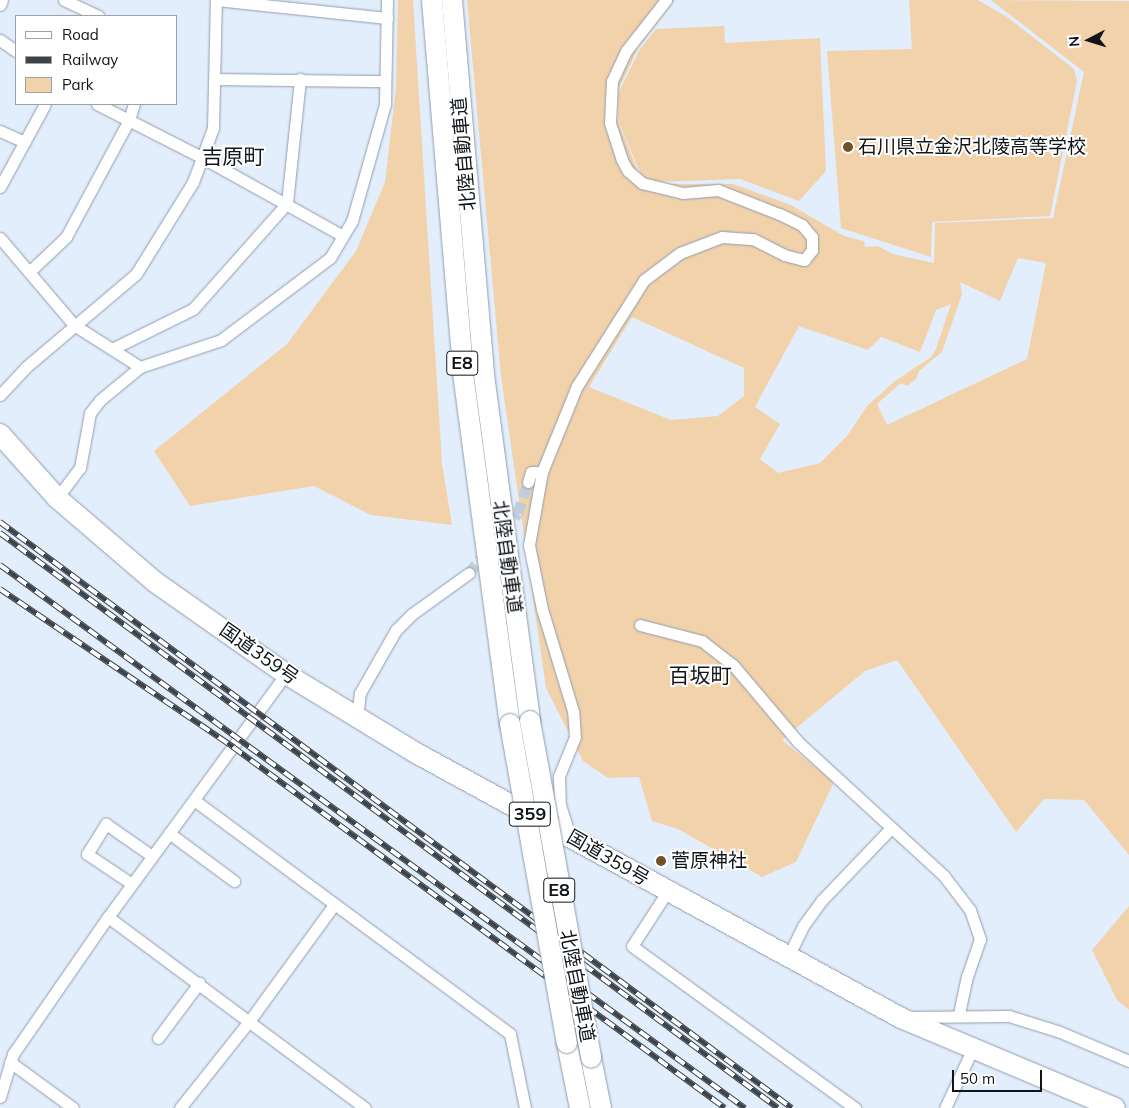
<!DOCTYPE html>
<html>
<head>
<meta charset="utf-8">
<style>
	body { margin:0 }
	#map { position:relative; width:1129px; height:1108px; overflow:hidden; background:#e3eefc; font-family:Mulish,"Noto Sans JP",sans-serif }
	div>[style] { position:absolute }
	.green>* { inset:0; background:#f2d2ab }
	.street-tunnel>* { height:11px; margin-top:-5.5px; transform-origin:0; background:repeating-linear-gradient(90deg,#c3cdda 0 11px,transparent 0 16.5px) }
	.roads { filter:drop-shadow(0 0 1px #909dac) drop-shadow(0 0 1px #909dac) }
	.street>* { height:11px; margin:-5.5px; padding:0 5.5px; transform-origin:5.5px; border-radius:5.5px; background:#fff }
	.highway>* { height:20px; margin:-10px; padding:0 10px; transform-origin:10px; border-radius:10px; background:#fff }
	.rail>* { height:5.5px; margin-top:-2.75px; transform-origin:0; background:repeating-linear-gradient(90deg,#fff 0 11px,#3d434a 0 22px); box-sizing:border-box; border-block:1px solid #3d434a }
	.bridges { filter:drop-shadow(0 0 1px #909dac) drop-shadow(0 0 1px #909dac) }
	.highway-bridge>* { height:20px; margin:-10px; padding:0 10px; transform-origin:10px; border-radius:10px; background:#fff }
	.dots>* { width:14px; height:14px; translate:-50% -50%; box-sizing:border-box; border:2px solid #fff; border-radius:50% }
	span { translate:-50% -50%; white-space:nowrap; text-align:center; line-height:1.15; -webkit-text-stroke:4px #fff; paint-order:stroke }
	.shield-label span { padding:1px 4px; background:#fff; border:1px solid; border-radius:4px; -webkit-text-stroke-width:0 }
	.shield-label { font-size:18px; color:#10151a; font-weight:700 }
	.poi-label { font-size:19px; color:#10151a }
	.left { translate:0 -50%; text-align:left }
	.street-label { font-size:19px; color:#10151a }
	.quarter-label { font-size:21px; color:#10151a }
	.legend { position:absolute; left:15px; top:15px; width:162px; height:90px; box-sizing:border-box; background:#fff; border:1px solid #9fa1a3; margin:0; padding:6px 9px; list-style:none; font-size:15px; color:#10151a }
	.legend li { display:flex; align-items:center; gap:10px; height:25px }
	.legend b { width:25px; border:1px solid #9fa1a3 }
	.north { position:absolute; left:1064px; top:15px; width:50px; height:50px; -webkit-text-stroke:4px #fff; paint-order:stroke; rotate:265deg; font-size:14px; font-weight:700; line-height:20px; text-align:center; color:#10151a }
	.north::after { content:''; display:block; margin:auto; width:18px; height:22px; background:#10151a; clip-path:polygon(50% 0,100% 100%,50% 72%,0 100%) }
	.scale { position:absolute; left:952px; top:1070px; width:90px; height:22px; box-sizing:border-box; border:2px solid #10151a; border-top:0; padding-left:6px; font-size:15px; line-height:18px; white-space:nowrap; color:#10151a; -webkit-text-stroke:4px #fff; paint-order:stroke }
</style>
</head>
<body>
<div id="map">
	<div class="green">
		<i style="clip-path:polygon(398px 0,413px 0,442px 463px,452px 525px,371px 515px,314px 486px,190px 506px,154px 451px,287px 344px,356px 251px,385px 182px,396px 88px)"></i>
		<i style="clip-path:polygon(evenodd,467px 0,675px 0,638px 48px,616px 95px,617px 119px,640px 176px,652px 184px,733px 184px,791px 205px,844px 236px,864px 241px,865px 247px,878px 246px,893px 254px,934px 263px,935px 223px,1053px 218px,1084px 72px,991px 0,1129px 1px,1129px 855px,1084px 800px,1044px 799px,1016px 832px,897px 660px,865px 671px,782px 740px,834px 782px,796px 862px,762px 877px,678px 829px,652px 821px,639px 777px,608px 778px,583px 761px,546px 688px,501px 376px,467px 0,1018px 258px,1046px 263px,1027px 359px,887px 425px,877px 404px,901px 383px,907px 386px,916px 379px,919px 371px,942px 352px,962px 294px,960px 282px,1000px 301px,1018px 258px,467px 0,951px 304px,936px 349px,931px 357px,895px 381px,867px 406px,847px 436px,820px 463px,778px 473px,760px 459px,780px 424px,755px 407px,799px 326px,868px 350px,881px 337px,920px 352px,936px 310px,951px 304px,467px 0,632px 317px,744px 368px,744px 396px,718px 416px,671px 420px,589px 387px,632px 317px)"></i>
		<i style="clip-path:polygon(909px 0,978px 0,1007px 17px,1074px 69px,1077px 81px,1050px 216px,932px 222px,931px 257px,841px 228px,827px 51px,912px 49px)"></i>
		<i style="clip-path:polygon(724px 26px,725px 43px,820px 38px,826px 171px,799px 201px,740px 179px,653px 182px,641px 175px,618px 120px,618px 94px,640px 49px,656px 29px)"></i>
		<i style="clip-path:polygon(1129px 906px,1129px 1010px,1117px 1000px,1092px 950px)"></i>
	</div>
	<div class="street-tunnel">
		<i style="left:504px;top:530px;width:22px;rotate:-51deg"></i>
		<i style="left:518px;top:513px;width:33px;rotate:-72deg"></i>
		<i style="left:469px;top:573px;width:28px;rotate:-51deg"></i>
	</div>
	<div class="roads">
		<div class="street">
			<i style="left:64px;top:0;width:38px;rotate:25deg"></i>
			<i style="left:216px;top:0;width:172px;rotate:6deg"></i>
			<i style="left:0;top:5px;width:5px;rotate:-68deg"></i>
			<i style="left:0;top:40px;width:19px;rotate:35deg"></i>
			<i style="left:216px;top:79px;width:169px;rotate:0.7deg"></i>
			<i style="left:97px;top:104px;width:119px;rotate:27deg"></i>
			<i style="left:203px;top:158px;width:160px;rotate:29.1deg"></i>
			<i style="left:0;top:131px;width:27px;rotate:24deg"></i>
			<i style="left:0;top:187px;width:94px;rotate:-61.5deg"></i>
			<i style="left:0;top:238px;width:114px;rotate:49.6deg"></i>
			<i style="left:74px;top:325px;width:78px;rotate:32.5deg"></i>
			<i style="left:29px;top:272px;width:51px;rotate:-43.4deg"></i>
			<i style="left:66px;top:237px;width:133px;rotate:-61.7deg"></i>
			<i style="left:129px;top:120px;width:17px;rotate:-73deg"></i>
			<i style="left:114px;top:348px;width:88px;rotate:-26.3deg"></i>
			<i style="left:193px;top:309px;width:142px;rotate:-48.4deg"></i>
			<i style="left:287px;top:203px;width:125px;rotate:-84deg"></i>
			<i style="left:0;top:395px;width:38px;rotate:-47deg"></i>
			<i style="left:26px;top:367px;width:144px;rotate:-40.2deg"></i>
			<i style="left:136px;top:274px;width:108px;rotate:-58.2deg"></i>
			<i style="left:193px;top:182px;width:58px;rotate:-69.7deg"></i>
			<i style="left:213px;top:128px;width:128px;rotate:-88.7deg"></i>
			<i style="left:528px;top:482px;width:10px;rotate:-73deg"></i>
			<i style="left:531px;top:472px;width:11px"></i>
			<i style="left:57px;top:498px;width:38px;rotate:-53deg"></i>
			<i style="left:80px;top:468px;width:56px;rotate:-79.7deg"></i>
			<i style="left:90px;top:413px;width:16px;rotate:-52deg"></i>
			<i style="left:100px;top:400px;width:52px;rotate:-39.5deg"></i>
			<i style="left:140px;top:367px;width:85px;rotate:-18.4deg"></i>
			<i style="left:221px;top:340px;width:136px;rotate:-37deg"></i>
			<i style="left:330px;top:258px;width:43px;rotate:-59.3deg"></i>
			<i style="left:352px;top:221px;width:122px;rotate:-74.2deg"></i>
			<i style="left:385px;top:104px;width:104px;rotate:-88.9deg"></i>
			<i style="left:640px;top:625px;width:64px;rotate:14.5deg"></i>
			<i style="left:702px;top:641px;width:39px;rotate:38deg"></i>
			<i style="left:733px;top:665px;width:101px;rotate:49.8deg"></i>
			<i style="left:798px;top:742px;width:198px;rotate:42.5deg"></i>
			<i style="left:944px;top:876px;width:43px;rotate:52.6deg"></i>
			<i style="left:970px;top:910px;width:31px;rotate:71deg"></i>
			<i style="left:980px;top:939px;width:39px;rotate:109deg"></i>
			<i style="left:967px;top:976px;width:40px;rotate:102deg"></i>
			<i style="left:357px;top:717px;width:24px;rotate:-83deg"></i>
			<i style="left:360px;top:693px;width:73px;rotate:-60.3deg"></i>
			<i style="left:396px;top:630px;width:23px;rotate:-45deg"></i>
			<i style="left:412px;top:614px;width:70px;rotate:-35.7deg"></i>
			<i style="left:194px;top:800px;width:393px;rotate:36.5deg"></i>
			<i style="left:510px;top:1034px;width:76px;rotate:78.5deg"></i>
			<i style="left:169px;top:833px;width:81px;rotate:36.4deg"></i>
			<i style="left:570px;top:836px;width:32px;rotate:-108deg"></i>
			<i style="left:560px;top:806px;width:30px;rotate:-92deg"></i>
			<i style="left:559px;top:776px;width:42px;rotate:-67.7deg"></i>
			<i style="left:575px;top:737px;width:26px;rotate:-94deg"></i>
			<i style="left:573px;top:711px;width:107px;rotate:-106.9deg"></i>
			<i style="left:542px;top:609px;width:65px;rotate:-101.5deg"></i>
			<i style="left:529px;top:545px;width:74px;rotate:-79.9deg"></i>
			<i style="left:542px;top:472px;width:93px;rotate:-67.9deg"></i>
			<i style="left:577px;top:386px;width:125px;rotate:-57.7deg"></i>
			<i style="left:644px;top:280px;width:45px;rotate:-36.9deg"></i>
			<i style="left:680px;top:253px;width:45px;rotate:-20.9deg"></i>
			<i style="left:722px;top:237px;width:31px;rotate:4deg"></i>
			<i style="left:753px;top:239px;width:35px;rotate:27deg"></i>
			<i style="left:784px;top:255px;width:21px;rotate:14deg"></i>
			<i style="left:804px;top:260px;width:13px;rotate:-51deg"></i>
			<i style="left:812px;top:250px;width:13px;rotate:-90deg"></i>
			<i style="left:812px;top:237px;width:16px;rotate:-130deg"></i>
			<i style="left:802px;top:225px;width:25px;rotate:-154deg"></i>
			<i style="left:779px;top:214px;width:66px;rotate:-158.5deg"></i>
			<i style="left:718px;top:190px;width:35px;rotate:175deg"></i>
			<i style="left:683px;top:193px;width:42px;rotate:-166.3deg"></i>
			<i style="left:642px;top:183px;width:18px;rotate:-139deg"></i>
			<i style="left:628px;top:171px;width:13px;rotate:-119deg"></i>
			<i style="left:622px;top:160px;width:39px;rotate:-108deg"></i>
			<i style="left:610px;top:123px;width:42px;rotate:-87.3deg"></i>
			<i style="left:612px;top:81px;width:33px;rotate:-65deg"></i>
			<i style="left:626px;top:51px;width:65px;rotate:-51.9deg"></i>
			<i style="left:132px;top:884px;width:54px;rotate:-146.3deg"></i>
			<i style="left:87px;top:854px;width:36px;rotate:-58deg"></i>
			<i style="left:106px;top:824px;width:56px;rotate:34.8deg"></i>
			<i style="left:667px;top:892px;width:64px;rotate:122.9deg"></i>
			<i style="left:632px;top:946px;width:276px;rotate:36deg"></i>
			<i style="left:108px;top:917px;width:320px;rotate:36.6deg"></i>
			<i style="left:788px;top:957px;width:34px;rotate:-64deg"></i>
			<i style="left:803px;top:926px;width:32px;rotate:-54deg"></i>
			<i style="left:822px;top:900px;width:100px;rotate:-46.2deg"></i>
			<i style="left:908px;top:1017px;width:101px;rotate:-0.6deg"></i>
			<i style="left:1009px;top:1016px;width:53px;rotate:17.4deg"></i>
			<i style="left:1060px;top:1032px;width:75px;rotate:22.8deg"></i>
			<i style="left:158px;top:1038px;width:69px;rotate:-53.3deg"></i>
			<i style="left:10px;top:1062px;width:78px;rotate:36.1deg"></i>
			<i style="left:0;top:1097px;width:45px;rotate:-73.2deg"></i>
			<i style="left:13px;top:1054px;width:167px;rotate:-55.3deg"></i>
			<i style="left:108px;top:917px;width:301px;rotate:-53.8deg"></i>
			<i style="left:180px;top:1108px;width:112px;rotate:-51.5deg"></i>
			<i style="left:250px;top:1020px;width:142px;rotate:-53.9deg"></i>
			<i style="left:945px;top:1108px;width:64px;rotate:-65deg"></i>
		</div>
		<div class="highway">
			<i style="left:432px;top:0;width:374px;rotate:85.2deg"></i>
			<i style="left:463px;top:373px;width:354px;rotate:82.4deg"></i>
			<i style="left:452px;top:0;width:376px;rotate:85.1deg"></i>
			<i style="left:484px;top:375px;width:349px;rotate:82.4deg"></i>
			<i style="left:0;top:434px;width:86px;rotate:48.3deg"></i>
			<i style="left:57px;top:498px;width:129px;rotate:40.6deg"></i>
			<i style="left:155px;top:582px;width:160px;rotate:35.1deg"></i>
			<i style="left:286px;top:674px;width:152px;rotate:31.3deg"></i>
			<i style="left:416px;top:753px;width:553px;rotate:28.65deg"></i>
			<i style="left:901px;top:1018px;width:232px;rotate:22.8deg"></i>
			<i style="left:567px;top:1043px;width:66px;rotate:78.7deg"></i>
			<i style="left:591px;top:1058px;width:51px;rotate:78.7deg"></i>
		</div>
	</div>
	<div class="rail">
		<i style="left:0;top:522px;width:985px;rotate:36.5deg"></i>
		<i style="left:0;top:533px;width:967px;rotate:36.47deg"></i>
		<i style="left:0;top:565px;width:922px;rotate:36.09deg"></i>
		<i style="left:0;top:589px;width:282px;rotate:34.1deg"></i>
		<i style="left:233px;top:747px;width:610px;rotate:36.27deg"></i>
	</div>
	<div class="bridges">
		<div class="highway-bridge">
			<i style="left:530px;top:721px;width:342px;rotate:79.7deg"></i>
			<i style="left:510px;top:724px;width:324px;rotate:79.9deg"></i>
		</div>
	</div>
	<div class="dots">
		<i style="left:848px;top:147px;background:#715127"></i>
		<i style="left:661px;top:861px;background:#715127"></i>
	</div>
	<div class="shield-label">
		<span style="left:462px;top:363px">E8</span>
		<span style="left:530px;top:814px">359</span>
		<span style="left:559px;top:890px">E8</span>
	</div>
	<div class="poi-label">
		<span class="left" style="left:858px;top:147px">石川県立金沢北陵高等学校</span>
		<span class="left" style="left:671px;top:861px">菅原神社</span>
	</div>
	<div class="street-label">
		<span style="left:464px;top:154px;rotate:-95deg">北陸自動車道</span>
		<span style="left:507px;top:557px;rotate:82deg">北陸自動車道</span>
		<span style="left:259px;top:654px;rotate:35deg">国道359号</span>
		<span style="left:608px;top:858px;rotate:30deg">国道359号</span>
		<span style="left:577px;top:986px;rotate:79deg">北陸自動車道</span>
	</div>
	<div class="quarter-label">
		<span style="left:233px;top:156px">吉原町</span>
		<span style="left:700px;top:675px">百坂町</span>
	</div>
	<ul class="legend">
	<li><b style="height:6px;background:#fff"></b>Road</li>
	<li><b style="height:6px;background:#3d434a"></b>Railway</li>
	<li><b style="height:14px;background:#f2d2ab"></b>Park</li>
	</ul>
	<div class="north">N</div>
	<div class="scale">50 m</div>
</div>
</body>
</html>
